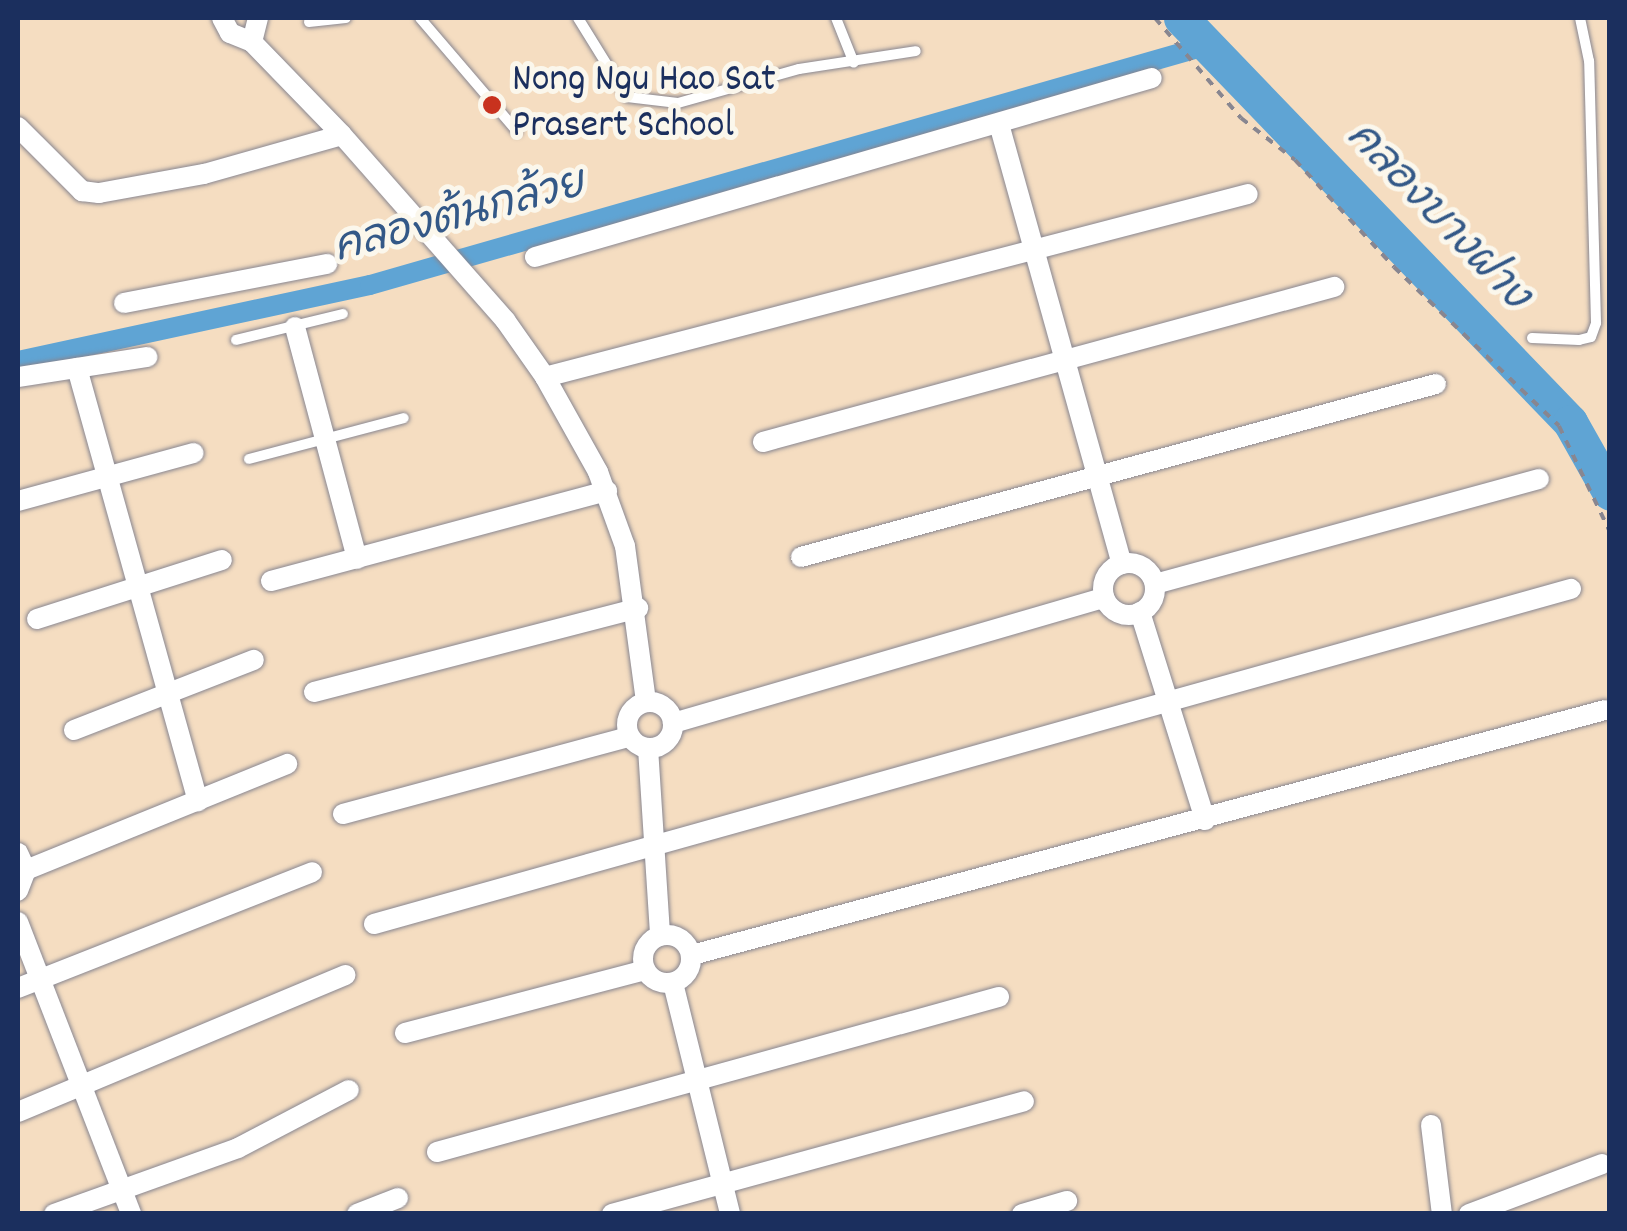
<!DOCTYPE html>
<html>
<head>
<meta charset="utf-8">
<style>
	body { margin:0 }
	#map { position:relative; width:1627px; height:1231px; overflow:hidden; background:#f5ddc1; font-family:Dekko,"Playpen Sans Thai",sans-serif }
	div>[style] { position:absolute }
	.canal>* { height:20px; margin:-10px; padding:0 10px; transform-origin:10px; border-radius:10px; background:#5fa4d4 }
	.river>* { height:35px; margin:-17.5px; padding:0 17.5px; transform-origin:17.5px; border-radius:17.5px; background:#5fa4d4 }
	.path>* { height:4px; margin-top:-2px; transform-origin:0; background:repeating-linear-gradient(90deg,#888690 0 8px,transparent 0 16px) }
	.roads { filter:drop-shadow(0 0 2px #888690) drop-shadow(0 0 2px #888690) }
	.lane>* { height:10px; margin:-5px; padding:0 5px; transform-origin:5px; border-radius:5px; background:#fff }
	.street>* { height:20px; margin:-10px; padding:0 10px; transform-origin:10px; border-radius:10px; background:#fff }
	.street>.ring { margin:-10px; padding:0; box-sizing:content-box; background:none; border:20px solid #fff; border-radius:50% }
	.dots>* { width:28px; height:28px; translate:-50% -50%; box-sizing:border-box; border:5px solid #fbf7ec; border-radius:50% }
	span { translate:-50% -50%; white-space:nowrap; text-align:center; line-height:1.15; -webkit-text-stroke:10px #fbf7ec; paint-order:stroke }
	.poi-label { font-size:40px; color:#1b2f5e }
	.left { translate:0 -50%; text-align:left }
	.water-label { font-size:42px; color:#335887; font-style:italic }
	.frame { position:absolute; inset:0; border:20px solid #1b2f5e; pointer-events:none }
</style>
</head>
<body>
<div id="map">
	<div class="canal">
		<i style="left:18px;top:361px;width:360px;rotate:-12.2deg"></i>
		<i style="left:370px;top:285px;width:869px;rotate:-15.97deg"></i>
	</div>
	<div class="river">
		<i style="left:1181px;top:18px;width:561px;rotate:46.08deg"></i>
		<i style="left:1570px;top:422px;width:81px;rotate:60.6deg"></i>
	</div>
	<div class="path">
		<i style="left:1155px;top:18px;width:132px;rotate:49.3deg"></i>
		<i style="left:1241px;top:118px;width:68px;rotate:37.9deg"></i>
		<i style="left:1295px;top:160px;width:146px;rotate:47.2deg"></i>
		<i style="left:1394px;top:267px;width:229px;rotate:43.9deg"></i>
		<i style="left:1559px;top:426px;width:118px;rotate:64.3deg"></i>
	</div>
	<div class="roads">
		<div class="lane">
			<i style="left:420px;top:18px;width:149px;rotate:49.4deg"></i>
			<i style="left:578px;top:18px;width:93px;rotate:58.2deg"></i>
			<i style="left:627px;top:97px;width:51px;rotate:6.7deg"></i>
			<i style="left:678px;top:103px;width:126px;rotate:-15.7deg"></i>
			<i style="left:799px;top:69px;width:118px;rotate:-8.7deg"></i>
			<i style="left:836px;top:18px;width:48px;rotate:68.2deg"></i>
			<i style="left:309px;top:22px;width:37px;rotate:-6deg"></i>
			<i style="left:1532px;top:338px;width:47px;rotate:2.4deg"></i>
			<i style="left:1579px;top:340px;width:12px;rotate:-14deg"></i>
			<i style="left:1591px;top:337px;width:15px;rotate:-70deg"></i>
			<i style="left:1596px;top:323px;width:262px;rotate:-91.5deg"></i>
			<i style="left:1589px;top:61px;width:44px;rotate:-101.8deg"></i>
			<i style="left:236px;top:340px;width:110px;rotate:-13.7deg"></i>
			<i style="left:249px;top:459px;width:160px;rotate:-14.8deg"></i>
		</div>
		<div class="street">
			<i style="left:222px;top:18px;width:17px;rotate:62deg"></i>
			<i style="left:230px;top:33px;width:24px;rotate:22deg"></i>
			<i style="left:252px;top:42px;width:129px;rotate:45.9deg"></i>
			<i style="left:342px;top:135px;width:247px;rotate:48.6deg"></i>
			<i style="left:505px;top:320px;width:70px;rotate:54.9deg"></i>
			<i style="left:545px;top:377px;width:109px;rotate:60.8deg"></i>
			<i style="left:598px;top:472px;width:79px;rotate:70deg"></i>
			<i style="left:625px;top:546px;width:156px;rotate:82.3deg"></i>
			<i style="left:252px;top:42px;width:25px;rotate:-76deg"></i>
			<i style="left:999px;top:124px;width:457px;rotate:74.4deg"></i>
			<i style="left:18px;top:127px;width:91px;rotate:45deg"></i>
			<i style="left:82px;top:191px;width:17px;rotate:7deg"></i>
			<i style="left:99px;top:193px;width:107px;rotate:-10.3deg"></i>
			<i style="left:204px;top:174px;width:143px;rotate:-15.8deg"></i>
			<i style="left:535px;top:257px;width:642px;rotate:-16.18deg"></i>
			<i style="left:124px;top:303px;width:207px;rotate:-10.9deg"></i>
			<i style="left:295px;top:327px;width:240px;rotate:75deg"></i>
			<i style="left:77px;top:368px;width:450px;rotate:74.4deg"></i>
			<i style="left:18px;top:377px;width:131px;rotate:-8.8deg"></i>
			<i style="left:545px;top:377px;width:726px;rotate:-14.59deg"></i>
			<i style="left:763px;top:442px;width:592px;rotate:-15.19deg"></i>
			<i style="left:18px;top:501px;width:182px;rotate:-15.3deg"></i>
			<i style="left:801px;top:557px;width:658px;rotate:-15.24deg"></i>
			<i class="ring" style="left:1103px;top:563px;width:32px;height:32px"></i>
			<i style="left:271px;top:581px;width:348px;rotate:-15deg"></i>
			<i style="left:1155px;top:584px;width:398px;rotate:-15.3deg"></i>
			<i style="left:1140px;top:612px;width:218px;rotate:72.6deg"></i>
			<i style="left:37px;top:619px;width:194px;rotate:-17.7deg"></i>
			<i style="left:314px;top:692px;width:335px;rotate:-14.5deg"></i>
			<i class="ring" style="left:627px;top:702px;width:26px;height:26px"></i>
			<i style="left:673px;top:723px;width:449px;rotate:-16.2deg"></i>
			<i style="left:74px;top:730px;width:193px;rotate:-21.3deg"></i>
			<i style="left:648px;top:748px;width:188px;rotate:86.3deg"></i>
			<i style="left:343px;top:814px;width:296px;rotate:-15.1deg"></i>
			<i style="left:18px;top:853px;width:19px;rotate:65deg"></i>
			<i style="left:26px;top:870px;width:22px;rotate:111deg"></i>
			<i style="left:26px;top:870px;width:282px;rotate:-22.1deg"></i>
			<i style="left:18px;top:922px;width:313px;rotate:68.8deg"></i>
			<i style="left:374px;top:924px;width:1243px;rotate:-15.64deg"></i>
			<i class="ring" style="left:643px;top:935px;width:28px;height:28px"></i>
			<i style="left:692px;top:955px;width:945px;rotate:-15.02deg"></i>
			<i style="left:673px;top:983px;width:238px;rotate:76.1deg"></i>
			<i style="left:18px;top:988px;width:316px;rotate:-21.5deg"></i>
			<i style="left:405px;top:1033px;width:248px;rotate:-14.7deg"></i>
			<i style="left:18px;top:1112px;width:355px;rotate:-22.7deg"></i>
			<i style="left:1431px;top:1125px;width:90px;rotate:83deg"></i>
			<i style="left:437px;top:1152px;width:583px;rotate:-15.42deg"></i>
			<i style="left:54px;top:1214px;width:195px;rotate:-19.7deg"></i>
			<i style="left:238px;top:1148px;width:125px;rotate:-27.6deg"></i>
			<i style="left:357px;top:1214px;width:44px;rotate:-21.3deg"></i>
			<i style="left:612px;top:1214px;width:427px;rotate:-15.3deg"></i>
			<i style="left:1022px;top:1214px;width:47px;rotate:-16.1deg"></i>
			<i style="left:1469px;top:1214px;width:142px;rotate:-20.6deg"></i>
		</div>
	</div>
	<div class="dots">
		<i style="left:492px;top:105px;background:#c8321e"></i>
	</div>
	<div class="poi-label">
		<span class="left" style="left:512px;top:105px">Nong Ngu Hao Sat<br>Prasert School</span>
	</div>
	<div class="water-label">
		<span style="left:1436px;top:218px;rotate:46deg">คลองบางฝาง</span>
		<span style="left:460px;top:219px;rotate:-15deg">คลองต้นกล้วย</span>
	</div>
	<div class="frame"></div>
</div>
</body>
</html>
